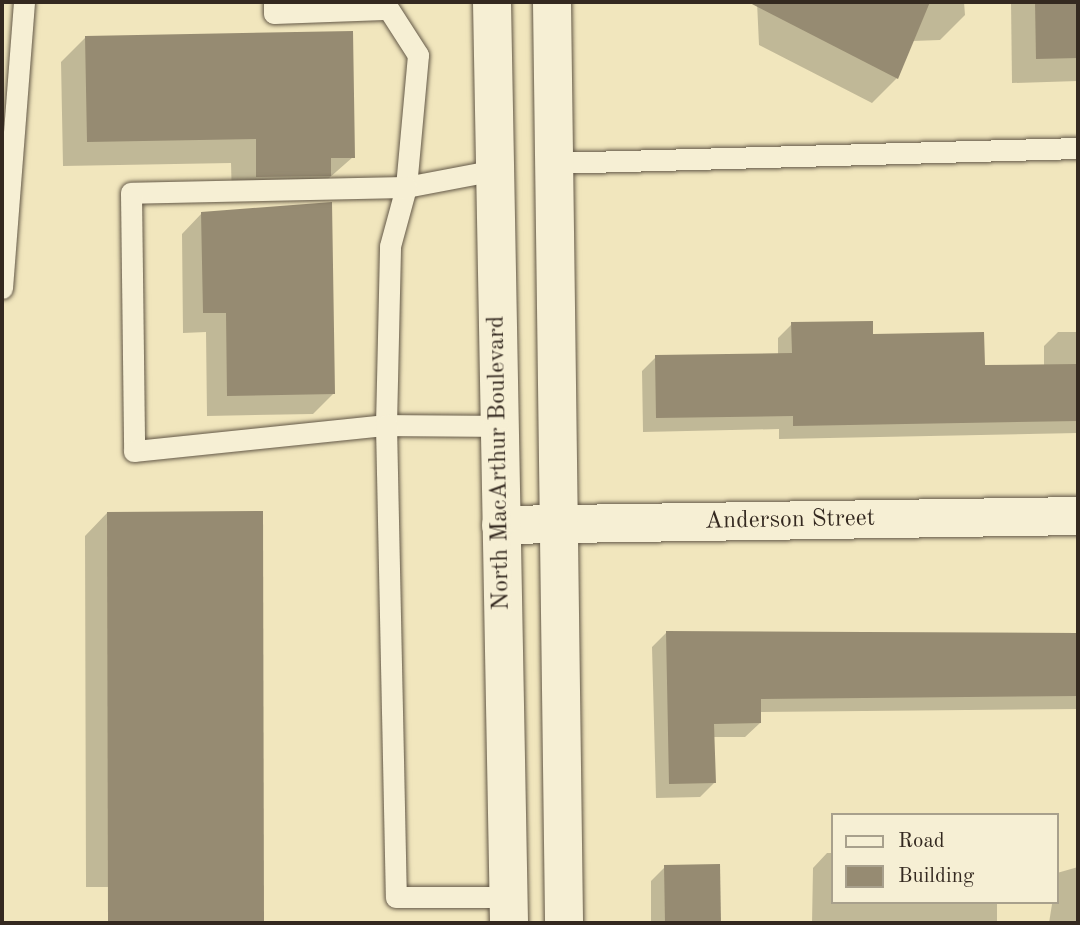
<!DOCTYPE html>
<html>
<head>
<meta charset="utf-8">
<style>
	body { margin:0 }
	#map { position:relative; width:1080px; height:925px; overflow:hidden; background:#f1e6bd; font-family:"Old Standard TT",serif }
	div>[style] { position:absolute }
	.shadow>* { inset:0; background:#0003 }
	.building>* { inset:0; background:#968b72 }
	.roads { filter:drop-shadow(0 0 2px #635847) drop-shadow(0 0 2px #635847) }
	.service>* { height:21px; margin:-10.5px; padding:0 10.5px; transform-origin:10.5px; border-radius:10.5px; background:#f6efd4 }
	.minor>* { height:38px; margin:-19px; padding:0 19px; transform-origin:19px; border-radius:19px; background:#f6efd4 }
	.secondary>* { height:38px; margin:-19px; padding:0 19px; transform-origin:19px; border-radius:19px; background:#f6efd4 }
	span { translate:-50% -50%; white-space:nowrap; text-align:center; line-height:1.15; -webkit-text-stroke:7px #f6efd4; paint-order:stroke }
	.street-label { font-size:24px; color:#342920 }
	.frame { position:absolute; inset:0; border:4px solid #342920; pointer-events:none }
	.legend { position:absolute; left:831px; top:813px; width:228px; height:91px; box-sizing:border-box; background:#f6efd4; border:2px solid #a8a08c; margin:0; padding:9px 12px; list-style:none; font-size:21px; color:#342920 }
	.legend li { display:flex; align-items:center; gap:14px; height:35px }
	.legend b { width:35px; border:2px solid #a8a08c }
</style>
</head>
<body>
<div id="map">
	<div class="shadow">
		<i style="clip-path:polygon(757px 2px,964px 2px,965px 15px,940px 40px,912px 41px,897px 78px,872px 103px,759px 45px)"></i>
		<i style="clip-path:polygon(1011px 2px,1078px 2px,1078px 81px,1012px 83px)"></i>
		<i style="clip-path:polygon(86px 37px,353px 157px,304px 200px,232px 201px,231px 163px,63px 166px,61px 62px)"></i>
		<i style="clip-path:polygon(202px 213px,333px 394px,313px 414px,207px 416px,206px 332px,183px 333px,182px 234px)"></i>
		<i style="clip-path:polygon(792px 324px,871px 335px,983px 367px,1044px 366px,1044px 346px,1058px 332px,1078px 332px,1078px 433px,779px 439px,779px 429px,643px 432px,642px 371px,656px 357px,778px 355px,778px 338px)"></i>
		<i style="clip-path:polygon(107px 513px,261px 513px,262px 923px,136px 923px,135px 887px,86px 887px,85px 536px)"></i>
		<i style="clip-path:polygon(667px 632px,1078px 633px,1078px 709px,759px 712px,760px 723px,745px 737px,712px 737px,714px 783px,700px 797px,656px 798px,652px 647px)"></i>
		<i style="clip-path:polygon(827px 853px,833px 853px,833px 902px,997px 902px,997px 923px,812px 923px,813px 868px)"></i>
		<i style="clip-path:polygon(718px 866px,719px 923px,651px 923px,651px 881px,665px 867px)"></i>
		<i style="clip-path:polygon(1078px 867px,1078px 923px,1049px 923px,1057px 873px)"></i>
	</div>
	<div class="building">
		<i style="clip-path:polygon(748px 2px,930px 2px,898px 79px)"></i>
		<i style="clip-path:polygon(1035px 2px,1078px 2px,1078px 58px,1036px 59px)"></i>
		<i style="clip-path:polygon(353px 31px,355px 158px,331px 158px,331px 176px,256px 177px,256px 139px,87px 142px,85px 36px)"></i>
		<i style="clip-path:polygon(332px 202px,335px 394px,227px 396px,226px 313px,203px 313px,201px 212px)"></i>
		<i style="clip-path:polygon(873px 321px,873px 334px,984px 332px,985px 365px,1078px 364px,1078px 421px,793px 426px,793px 416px,656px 418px,655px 355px,792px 353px,791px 322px)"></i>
		<i style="clip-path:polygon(263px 511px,264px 923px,108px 923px,107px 512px)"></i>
		<i style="clip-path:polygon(666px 631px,1078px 633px,1078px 696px,761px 699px,761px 723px,714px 724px,716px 783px,669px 784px)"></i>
		<i style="clip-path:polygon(720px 864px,721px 923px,665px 923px,664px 865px)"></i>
	</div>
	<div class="roads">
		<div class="service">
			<i style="left:274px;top:2px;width:11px;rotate:90deg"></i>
			<i style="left:274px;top:13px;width:110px;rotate:-2.1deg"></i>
			<i style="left:384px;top:2px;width:63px;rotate:57.3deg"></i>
			<i style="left:418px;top:55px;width:133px;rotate:95.2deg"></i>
			<i style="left:406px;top:187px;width:91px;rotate:-10.8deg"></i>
			<i style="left:554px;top:163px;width:524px;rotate:-1.64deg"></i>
			<i style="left:2px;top:288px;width:287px;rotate:-85.6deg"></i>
			<i style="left:500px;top:426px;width:114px;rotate:-179.5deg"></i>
			<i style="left:386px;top:425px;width:179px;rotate:-88.7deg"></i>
			<i style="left:390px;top:246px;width:61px;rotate:-74.8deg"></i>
			<i style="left:406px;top:187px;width:275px;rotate:178.8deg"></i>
			<i style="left:131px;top:193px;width:258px;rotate:89.3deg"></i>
			<i style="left:134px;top:451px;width:253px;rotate:-5.9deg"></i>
			<i style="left:386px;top:425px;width:472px;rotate:88.8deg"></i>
			<i style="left:396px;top:897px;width:113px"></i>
		</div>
		<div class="minor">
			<i style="left:501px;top:525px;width:577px;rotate:-0.89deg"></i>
		</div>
		<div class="secondary">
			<i style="left:492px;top:2px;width:921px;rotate:88.94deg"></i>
			<i style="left:552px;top:2px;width:921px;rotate:89.25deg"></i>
		</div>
	</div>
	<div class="street-label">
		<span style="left:500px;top:463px;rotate:-91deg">North MacArthur Boulevard</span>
		<span style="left:790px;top:521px;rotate:-1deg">Anderson Street</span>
	</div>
	<div class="frame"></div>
	<ul class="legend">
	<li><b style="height:9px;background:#f6efd4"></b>Road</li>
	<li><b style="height:19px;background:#968b72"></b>Building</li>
	</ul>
</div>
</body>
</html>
